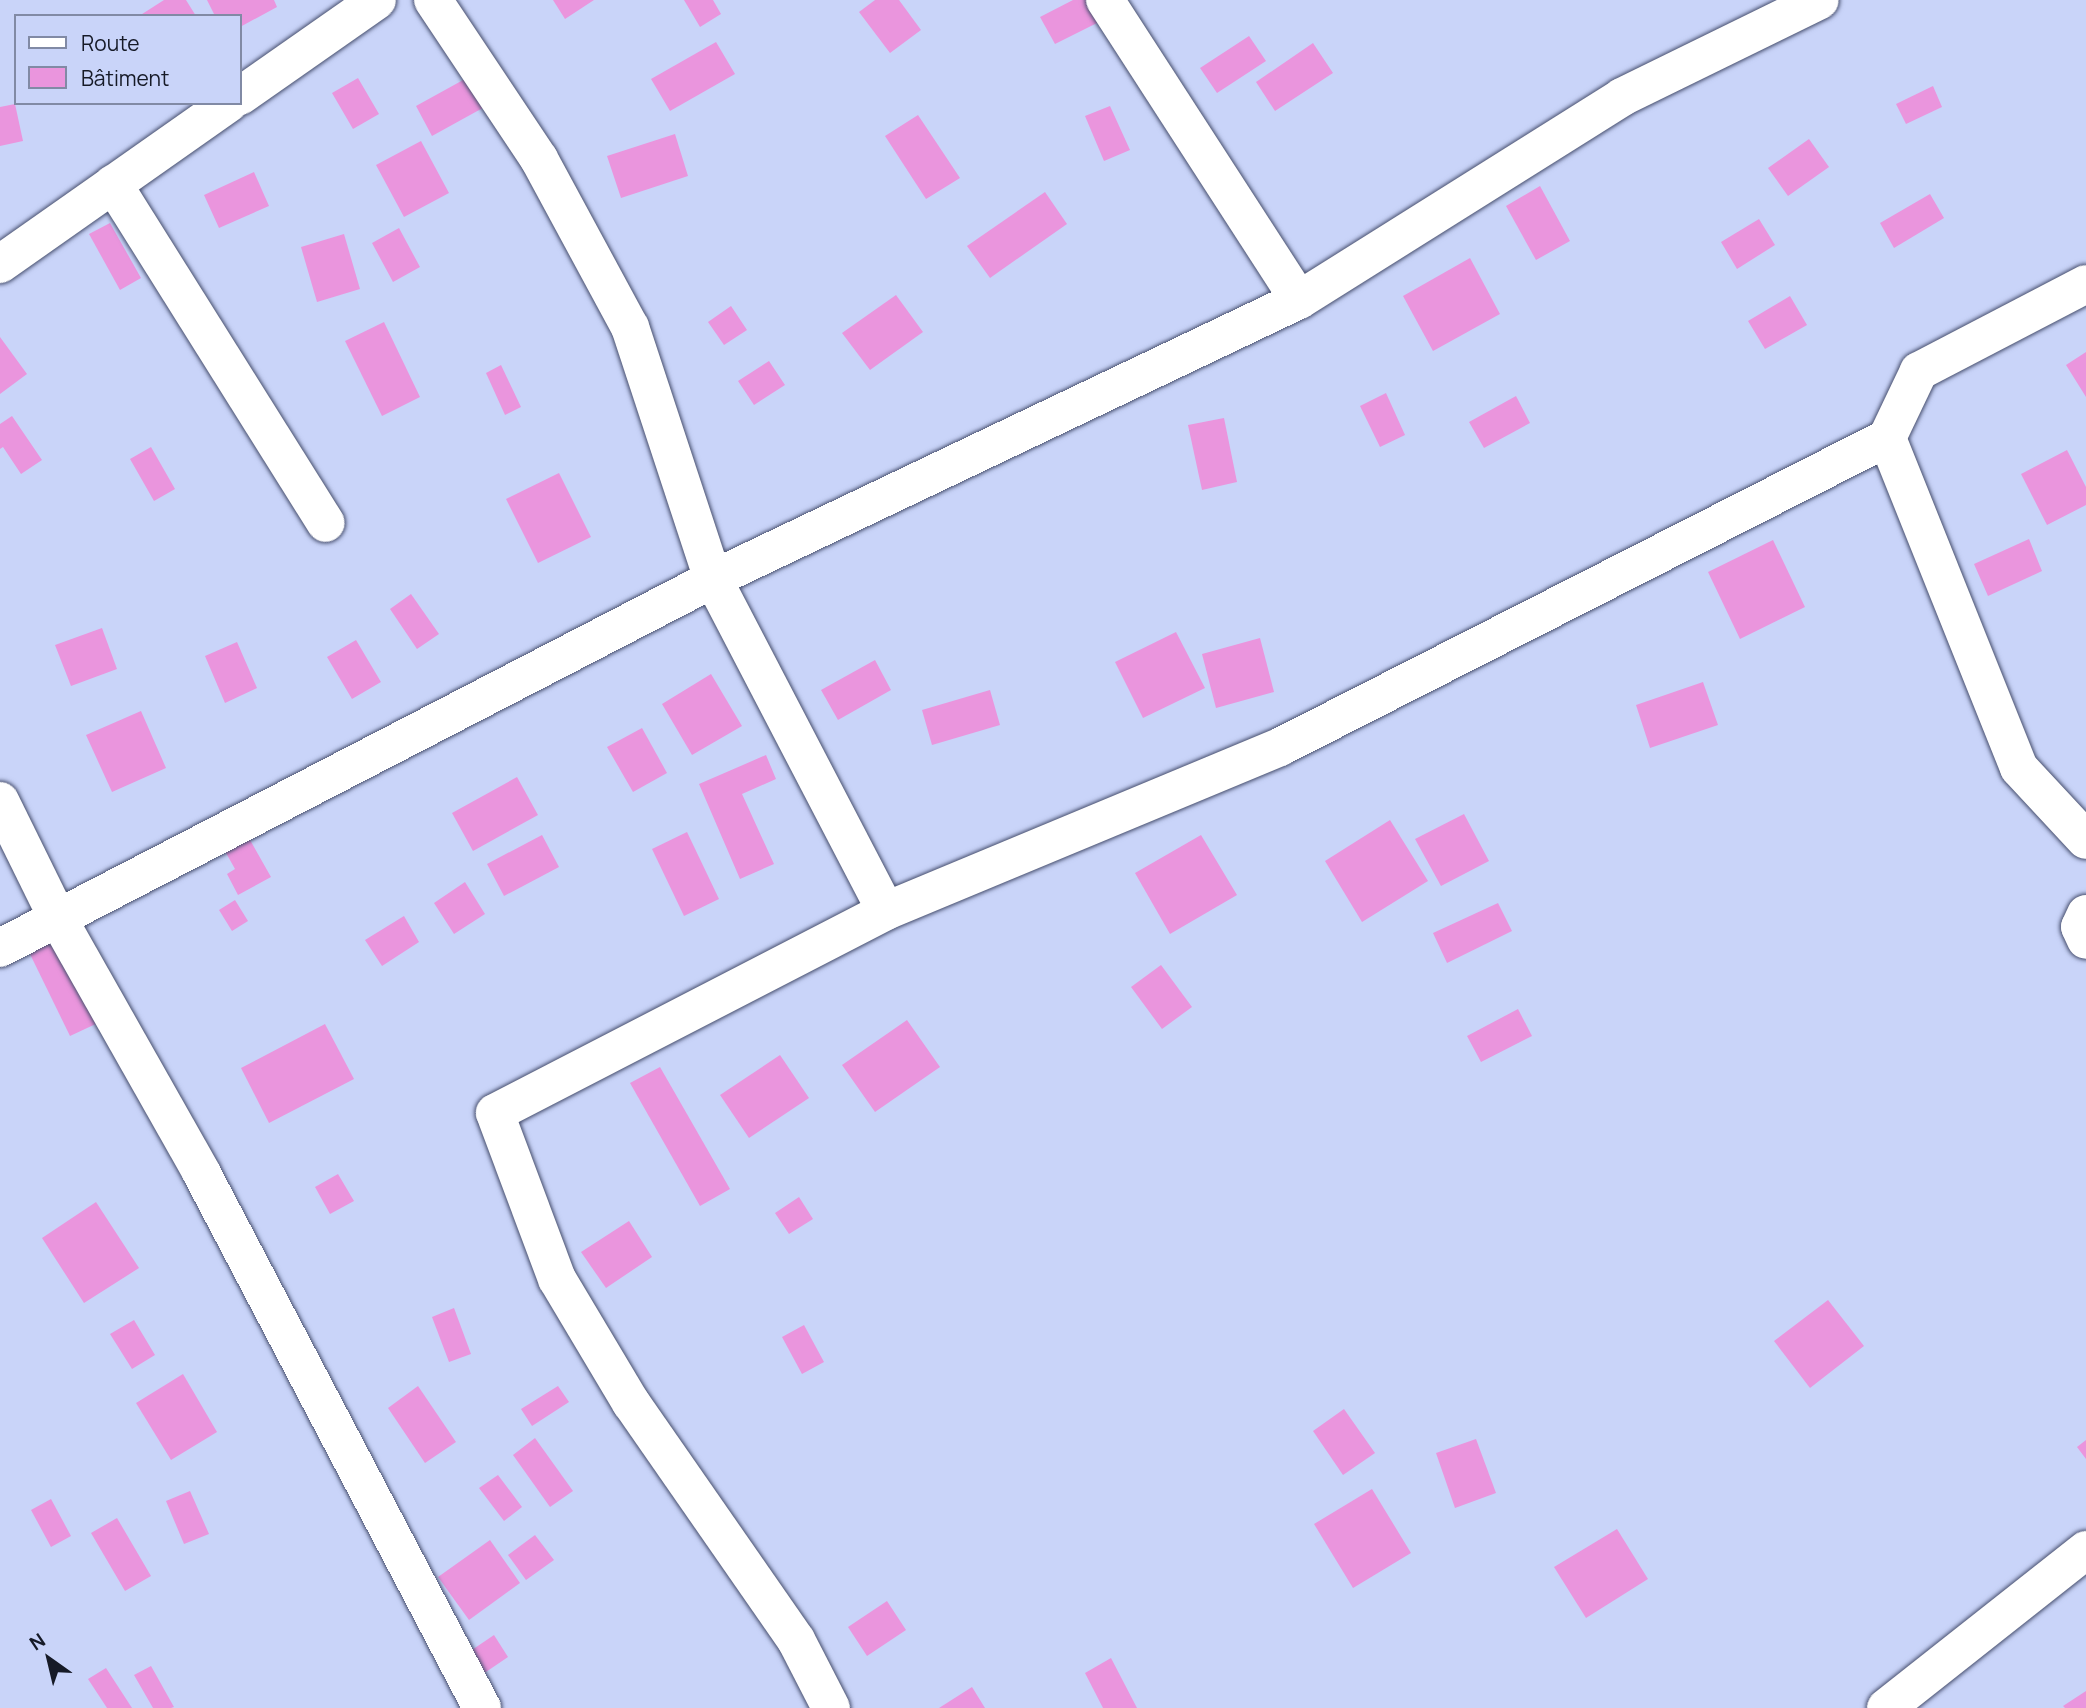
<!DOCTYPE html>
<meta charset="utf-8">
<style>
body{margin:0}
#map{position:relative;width:2086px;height:1708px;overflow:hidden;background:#c9d4f9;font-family:Manrope,sans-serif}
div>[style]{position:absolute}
.building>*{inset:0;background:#ea95dd}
.roads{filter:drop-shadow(0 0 2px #464e6d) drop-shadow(0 0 2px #464e6d)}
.minor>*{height:38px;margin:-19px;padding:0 19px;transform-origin:19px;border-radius:19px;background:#fff}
span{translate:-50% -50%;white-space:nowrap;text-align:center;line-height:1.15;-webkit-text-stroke:5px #c9d4f9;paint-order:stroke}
.legend{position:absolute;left:14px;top:14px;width:228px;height:91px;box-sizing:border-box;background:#c9d4f9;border:2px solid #818aa5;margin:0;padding:9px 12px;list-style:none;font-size:21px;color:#161a27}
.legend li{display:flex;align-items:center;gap:14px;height:35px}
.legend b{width:35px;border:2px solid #818aa5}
.north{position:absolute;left:14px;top:1624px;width:70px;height:70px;-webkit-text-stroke:5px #c9d4f9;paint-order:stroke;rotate:326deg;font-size:19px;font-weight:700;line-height:28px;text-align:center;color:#161a27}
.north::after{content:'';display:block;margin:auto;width:24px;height:32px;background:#161a27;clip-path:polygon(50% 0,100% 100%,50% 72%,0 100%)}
</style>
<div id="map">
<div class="building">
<div style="clip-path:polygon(164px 0,186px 0,196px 16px,139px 16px)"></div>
<div style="clip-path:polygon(207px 0,274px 0,277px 7px,240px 27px,240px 16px,215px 16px)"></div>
<div style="clip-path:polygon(553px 0,594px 0,565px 19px)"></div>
<div style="clip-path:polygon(684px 0,713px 0,721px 14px,700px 27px)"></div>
<div style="clip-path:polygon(875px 0,899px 0,921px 30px,890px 53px,859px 12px)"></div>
<div style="clip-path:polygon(1073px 0,1090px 0,1101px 21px,1055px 44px,1040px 17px)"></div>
<div style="clip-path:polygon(1249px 36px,1266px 61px,1217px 93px,1200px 68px)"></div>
<div style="clip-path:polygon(716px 42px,735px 74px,670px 111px,651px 79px)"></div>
<div style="clip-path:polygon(1313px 43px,1333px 73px,1275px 111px,1256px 82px)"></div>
<div style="clip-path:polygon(474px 74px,490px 104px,432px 136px,416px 106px)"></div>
<div style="clip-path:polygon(358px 78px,379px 114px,353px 129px,332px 93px)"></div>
<div style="clip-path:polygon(1933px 86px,1942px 107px,1906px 124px,1896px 104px)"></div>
<div style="clip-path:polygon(15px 104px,23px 141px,0 146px,0 107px)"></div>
<div style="clip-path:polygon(1110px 106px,1130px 150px,1104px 161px,1085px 116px)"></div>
<div style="clip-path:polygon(918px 115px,960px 178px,926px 199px,885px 136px)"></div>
<div style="clip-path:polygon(675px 134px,688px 176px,621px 198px,607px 156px)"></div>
<div style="clip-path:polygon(1809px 139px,1829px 167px,1788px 196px,1768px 168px)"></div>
<div style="clip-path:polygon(421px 141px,449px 193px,404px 217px,376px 165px)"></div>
<div style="clip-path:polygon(254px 172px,269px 206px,219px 228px,204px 195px)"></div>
<div style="clip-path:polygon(1540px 186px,1570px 241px,1536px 260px,1506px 206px)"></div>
<div style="clip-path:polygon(1045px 192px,1067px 224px,990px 278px,967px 246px)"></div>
<div style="clip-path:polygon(1930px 194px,1944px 218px,1894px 248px,1880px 223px)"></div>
<div style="clip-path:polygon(1759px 219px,1775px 245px,1737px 269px,1721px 242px)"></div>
<div style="clip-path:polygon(110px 223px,141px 278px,120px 290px,89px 234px)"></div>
<div style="clip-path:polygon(399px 228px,420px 267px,393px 282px,372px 243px)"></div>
<div style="clip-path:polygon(344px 234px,360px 289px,317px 302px,301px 247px)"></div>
<div style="clip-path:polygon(1470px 258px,1500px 314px,1433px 351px,1403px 296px)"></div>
<div style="clip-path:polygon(896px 295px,923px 332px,870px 370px,842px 333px)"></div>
<div style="clip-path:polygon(1790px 296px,1807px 325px,1765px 349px,1748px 321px)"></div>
<div style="clip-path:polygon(731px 306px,747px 330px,724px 345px,708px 322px)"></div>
<div style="clip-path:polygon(384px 322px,420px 397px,382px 416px,345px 341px)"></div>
<div style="clip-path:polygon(0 337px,27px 374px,0 394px)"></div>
<div style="clip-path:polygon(2086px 352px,2086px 397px,2066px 365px)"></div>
<div style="clip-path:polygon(769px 361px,785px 385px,754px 405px,738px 381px)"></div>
<div style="clip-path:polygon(501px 365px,521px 407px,505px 415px,486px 373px)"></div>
<div style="clip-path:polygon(1386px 393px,1405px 435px,1380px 447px,1360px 406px)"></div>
<div style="clip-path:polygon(1516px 396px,1530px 423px,1484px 448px,1469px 422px)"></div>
<div style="clip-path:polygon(12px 416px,42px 460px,21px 474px,3px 447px,0 449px,0 424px)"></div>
<div style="clip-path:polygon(1224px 418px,1237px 482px,1202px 490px,1188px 425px)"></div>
<div style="clip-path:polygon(151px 447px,175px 489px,154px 501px,130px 459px)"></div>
<div style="clip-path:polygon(2067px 450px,2086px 487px,2086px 505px,2047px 525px,2021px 474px)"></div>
<div style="clip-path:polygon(559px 473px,591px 537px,538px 563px,506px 499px)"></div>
<div style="clip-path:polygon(2029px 539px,2042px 571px,1988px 596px,1974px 564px)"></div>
<div style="clip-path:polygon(1773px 540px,1805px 607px,1740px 639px,1708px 572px)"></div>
<div style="clip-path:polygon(411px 594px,439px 634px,417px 649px,390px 609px)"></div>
<div style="clip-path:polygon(102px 628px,117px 669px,71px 686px,55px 645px)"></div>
<div style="clip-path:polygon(1176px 632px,1205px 688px,1143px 718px,1115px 662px)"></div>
<div style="clip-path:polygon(1260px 638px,1274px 692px,1216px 708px,1202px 654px)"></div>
<div style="clip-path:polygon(356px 640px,381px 682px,352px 699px,327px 657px)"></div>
<div style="clip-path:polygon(237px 642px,257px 688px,225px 703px,205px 656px)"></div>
<div style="clip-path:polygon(875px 660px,891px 690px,838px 720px,821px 690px)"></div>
<div style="clip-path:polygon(711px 674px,742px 726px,692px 755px,662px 704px)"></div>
<div style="clip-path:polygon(1703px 682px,1718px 725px,1650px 748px,1636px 705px)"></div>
<div style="clip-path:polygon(990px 690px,1000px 725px,932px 745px,922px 710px)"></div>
<div style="clip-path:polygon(141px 711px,166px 768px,112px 792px,86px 735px)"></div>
<div style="clip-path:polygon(642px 728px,667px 773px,633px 792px,607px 747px)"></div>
<div style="clip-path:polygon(766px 755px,776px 779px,742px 794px,774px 864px,740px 879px,699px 784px)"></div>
<div style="clip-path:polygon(517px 777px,538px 815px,473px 851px,452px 813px)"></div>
<div style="clip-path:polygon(1464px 814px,1489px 861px,1441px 886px,1415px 839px)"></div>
<div style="clip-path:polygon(1390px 820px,1428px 881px,1362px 922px,1325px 861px)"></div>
<div style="clip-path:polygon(245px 831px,271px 877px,238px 895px,227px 874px,235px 869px,221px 844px)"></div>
<div style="clip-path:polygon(687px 832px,719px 899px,684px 916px,652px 849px)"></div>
<div style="clip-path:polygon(542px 835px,559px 867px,504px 896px,487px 864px)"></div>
<div style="clip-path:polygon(1201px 835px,1237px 895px,1170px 934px,1135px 873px)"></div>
<div style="clip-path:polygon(465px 882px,485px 914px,454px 934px,434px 903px)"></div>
<div style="clip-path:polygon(235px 900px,248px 921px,232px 931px,219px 910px)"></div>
<div style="clip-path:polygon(1498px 903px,1512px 931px,1447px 963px,1433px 933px)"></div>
<div style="clip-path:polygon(404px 916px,419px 942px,382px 966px,365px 940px)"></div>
<div style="clip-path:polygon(58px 935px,100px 1022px,70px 1036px,28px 950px)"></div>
<div style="clip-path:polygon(1161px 965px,1192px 1007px,1162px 1029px,1131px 987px)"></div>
<div style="clip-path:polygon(1518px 1009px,1532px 1036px,1481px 1062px,1467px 1036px)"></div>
<div style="clip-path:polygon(907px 1020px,940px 1067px,875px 1112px,842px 1065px)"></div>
<div style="clip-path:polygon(325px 1024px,354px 1079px,269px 1123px,241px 1068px)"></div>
<div style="clip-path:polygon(780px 1055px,809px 1098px,749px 1138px,720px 1095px)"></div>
<div style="clip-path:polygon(660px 1067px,730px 1189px,700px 1206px,630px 1083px)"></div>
<div style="clip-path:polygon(338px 1174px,354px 1201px,330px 1214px,315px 1187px)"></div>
<div style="clip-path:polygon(799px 1197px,813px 1219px,789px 1234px,775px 1213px)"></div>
<div style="clip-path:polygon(96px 1202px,139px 1268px,84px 1303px,42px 1238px)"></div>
<div style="clip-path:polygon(629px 1221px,652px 1257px,606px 1288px,581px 1252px)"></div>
<div style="clip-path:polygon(1828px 1300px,1864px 1346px,1810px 1388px,1774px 1341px)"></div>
<div style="clip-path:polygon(454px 1308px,471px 1354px,449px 1362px,432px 1317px)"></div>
<div style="clip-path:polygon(134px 1320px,155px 1355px,132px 1369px,110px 1334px)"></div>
<div style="clip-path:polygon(804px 1325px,824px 1362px,802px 1374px,782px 1337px)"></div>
<div style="clip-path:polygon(183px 1374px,217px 1432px,171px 1460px,136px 1403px)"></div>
<div style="clip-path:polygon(418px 1386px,456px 1442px,425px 1463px,388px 1408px)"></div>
<div style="clip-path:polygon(558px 1386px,569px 1402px,532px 1426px,521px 1409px)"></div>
<div style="clip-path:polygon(1344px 1409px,1375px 1453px,1343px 1475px,1313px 1431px)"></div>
<div style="clip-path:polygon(535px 1438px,573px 1491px,550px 1507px,513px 1455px)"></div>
<div style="clip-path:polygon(1476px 1439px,1496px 1493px,1455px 1508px,1436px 1453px)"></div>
<div style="clip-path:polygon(2086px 1440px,2086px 1459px,2077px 1447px)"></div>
<div style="clip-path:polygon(498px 1475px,522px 1507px,504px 1521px,479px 1488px)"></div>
<div style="clip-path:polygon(1372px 1489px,1411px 1553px,1353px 1588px,1314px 1524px)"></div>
<div style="clip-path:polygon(190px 1491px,209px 1534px,184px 1544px,166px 1501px)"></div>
<div style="clip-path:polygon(51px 1499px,71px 1536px,51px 1547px,31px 1510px)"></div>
<div style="clip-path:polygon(117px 1518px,151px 1576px,125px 1591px,91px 1533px)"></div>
<div style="clip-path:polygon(1617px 1529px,1648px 1579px,1586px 1618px,1554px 1567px)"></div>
<div style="clip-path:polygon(535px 1535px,554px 1560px,526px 1580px,508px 1555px)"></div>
<div style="clip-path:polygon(490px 1540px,520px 1583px,469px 1620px,438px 1577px)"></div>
<div style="clip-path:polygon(887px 1601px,906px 1630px,867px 1656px,848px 1627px)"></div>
<div style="clip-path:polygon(494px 1635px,508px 1657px,480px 1676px,466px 1654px)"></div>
<div style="clip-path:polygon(1111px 1658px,1137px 1708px,1103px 1708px,1085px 1673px)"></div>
<div style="clip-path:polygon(151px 1666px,174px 1707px,171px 1708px,153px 1708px,134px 1675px)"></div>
<div style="clip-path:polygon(106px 1668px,132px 1708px,107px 1708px,88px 1679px)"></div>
<div style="clip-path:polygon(972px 1687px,985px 1708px,939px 1708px)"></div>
<div style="clip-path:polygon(2086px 1691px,2086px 1708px,2065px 1708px,2063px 1706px)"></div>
</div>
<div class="roads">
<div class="minor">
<div style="left:433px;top:0;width:191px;rotate:56.3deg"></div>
<div style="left:539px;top:159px;width:191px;rotate:61.6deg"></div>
<div style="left:630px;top:327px;width:265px;rotate:71.8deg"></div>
<div style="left:713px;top:579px;width:374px;rotate:62.5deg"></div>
<div style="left:1105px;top:0;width:357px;rotate:57.1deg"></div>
<div style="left:240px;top:96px;width:167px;rotate:-35deg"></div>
<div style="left:113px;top:184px;width:400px;rotate:57.9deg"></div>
<div style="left:0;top:264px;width:280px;rotate:-35.1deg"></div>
<div style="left:1887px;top:438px;width:355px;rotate:68.2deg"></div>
<div style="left:2019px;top:768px;width:98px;rotate:47.1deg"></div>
<div style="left:0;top:801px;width:129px;rotate:63.8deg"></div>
<div style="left:57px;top:917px;width:293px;rotate:60.5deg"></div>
<div style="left:201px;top:1172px;width:605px;rotate:62.33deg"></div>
<div style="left:2086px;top:914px;width:14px;rotate:115deg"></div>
<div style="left:2080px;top:927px;width:14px;rotate:65deg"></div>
<div style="left:0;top:948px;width:803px;rotate:-27.36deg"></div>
<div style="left:713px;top:579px;width:649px;rotate:-25.46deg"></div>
<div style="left:1299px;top:300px;width:381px;rotate:-32.1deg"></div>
<div style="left:1622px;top:97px;width:220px;rotate:-26.1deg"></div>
<div style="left:831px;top:1708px;width:76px;rotate:-117.2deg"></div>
<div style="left:796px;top:1640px;width:289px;rotate:-124.8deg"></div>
<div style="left:631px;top:1403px;width:144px;rotate:-120.8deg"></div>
<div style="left:557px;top:1279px;width:177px;rotate:-110.5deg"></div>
<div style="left:495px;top:1113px;width:440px;rotate:-27.3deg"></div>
<div style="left:886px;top:911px;width:427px;rotate:-22.6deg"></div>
<div style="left:1280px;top:747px;width:681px;rotate:-26.98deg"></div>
<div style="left:1887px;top:438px;width:74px;rotate:-64.5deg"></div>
<div style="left:1919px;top:371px;width:188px;rotate:-27.5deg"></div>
<div style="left:1886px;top:1708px;width:255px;rotate:-38.3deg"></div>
</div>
</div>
<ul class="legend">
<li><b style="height:9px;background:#fff"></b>Route</li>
<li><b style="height:19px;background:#ea95dd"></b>Bâtiment</li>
</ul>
<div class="north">N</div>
</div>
